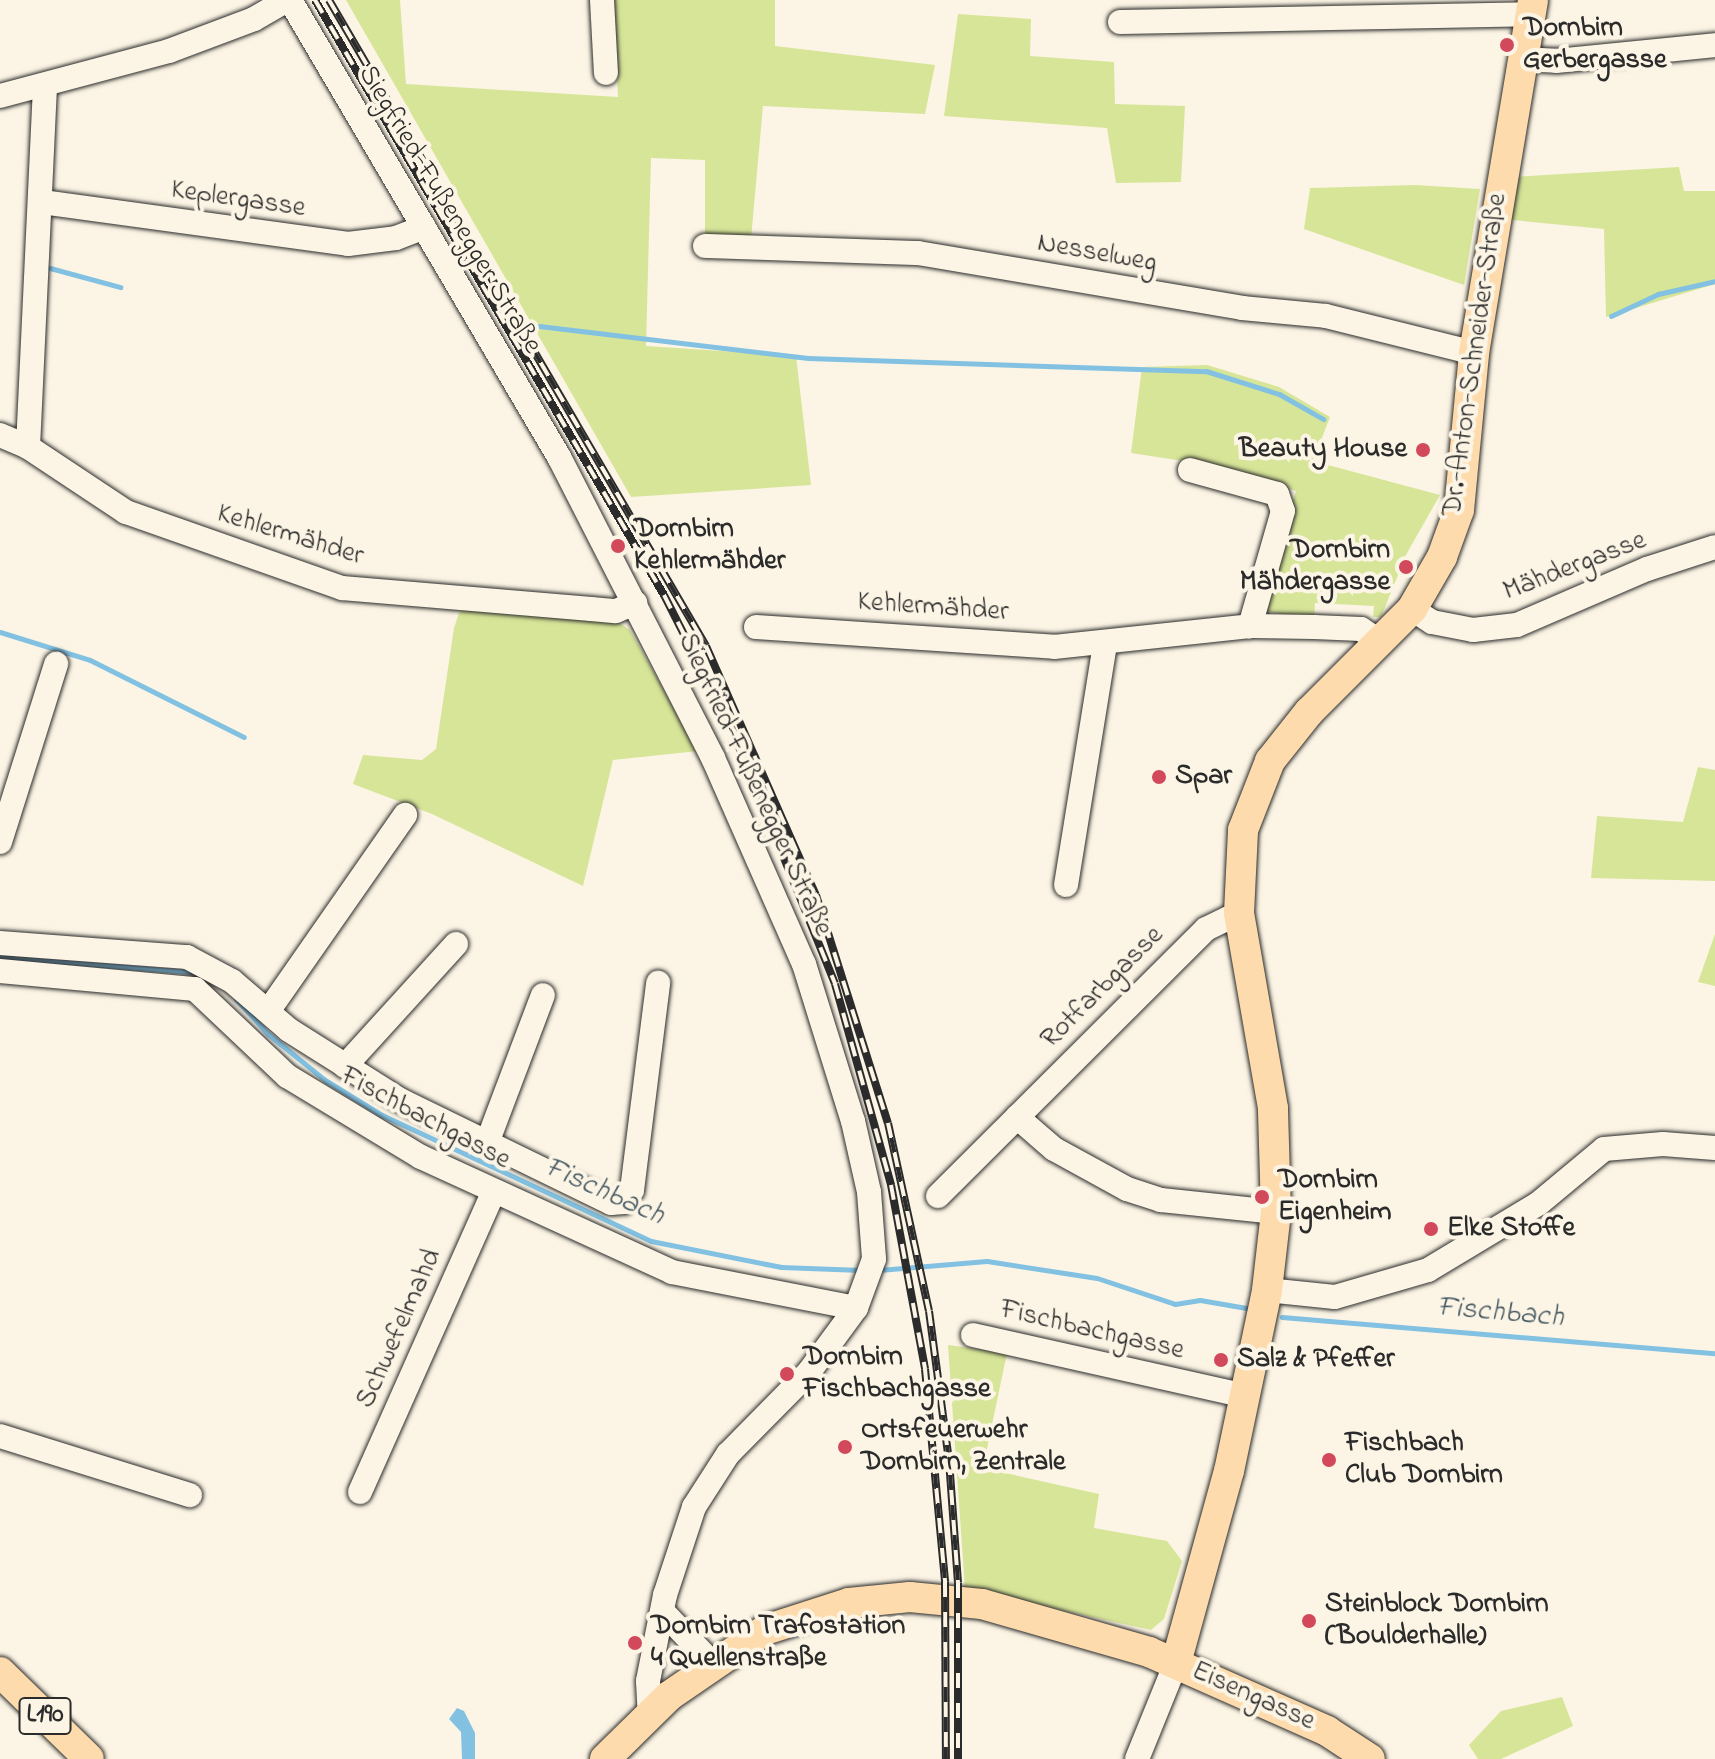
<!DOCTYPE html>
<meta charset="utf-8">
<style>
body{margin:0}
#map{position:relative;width:1715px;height:1759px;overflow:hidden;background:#fcf5e5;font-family:"Indie Flower",sans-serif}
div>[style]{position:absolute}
.green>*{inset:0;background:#d7e598}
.water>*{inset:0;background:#82c1e2}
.stream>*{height:5px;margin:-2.5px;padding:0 2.5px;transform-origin:2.5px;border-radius:2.5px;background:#82c1e2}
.roads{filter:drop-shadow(0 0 2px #2b2b2b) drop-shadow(0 0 2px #2b2b2b)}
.minor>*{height:24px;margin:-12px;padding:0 12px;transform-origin:12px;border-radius:12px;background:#fcf5e5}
.major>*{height:30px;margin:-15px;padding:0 15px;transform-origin:15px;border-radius:15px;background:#fedbac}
.rail>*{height:8px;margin-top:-4px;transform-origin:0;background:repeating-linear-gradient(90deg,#fcf5e5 0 15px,#2b2b2b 0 30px);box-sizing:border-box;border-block:2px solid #2b2b2b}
.dots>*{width:22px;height:22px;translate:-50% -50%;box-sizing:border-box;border:4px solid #fcf5e5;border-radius:50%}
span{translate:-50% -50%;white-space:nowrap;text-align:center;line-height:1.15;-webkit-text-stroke:8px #fcf5e5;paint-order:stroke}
.shield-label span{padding:2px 6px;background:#fcf5e5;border:2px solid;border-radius:6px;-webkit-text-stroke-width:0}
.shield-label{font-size:26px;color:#2b2b2b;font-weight:700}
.poi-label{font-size:28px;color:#2b2b2b;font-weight:700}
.left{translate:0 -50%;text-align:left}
.right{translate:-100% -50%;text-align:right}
.street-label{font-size:28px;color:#2b2b2b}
.water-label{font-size:30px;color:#455862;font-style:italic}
</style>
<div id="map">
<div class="green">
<div style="clip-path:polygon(346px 0,400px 0,406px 84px,618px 97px,613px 0,775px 0,775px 46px,935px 65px,925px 114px,763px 106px,751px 239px,705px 238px,705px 160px,651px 158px,646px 346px,796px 356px,811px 485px,631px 497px)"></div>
<div style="clip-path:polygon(958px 14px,1031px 19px,1030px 56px,1114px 62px,1115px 104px,1185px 106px,1181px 182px,1116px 183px,1107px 128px,944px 116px)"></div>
<div style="clip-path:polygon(1679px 167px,1684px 191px,1715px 191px,1715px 284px,1606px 317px,1604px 229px,1502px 219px,1512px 177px)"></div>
<div style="clip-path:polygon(1415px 185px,1480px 189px,1464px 285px,1304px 229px,1310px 188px)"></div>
<div style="clip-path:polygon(1207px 365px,1279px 387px,1330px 417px,1313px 461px,1440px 495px,1407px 553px,1381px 617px,1373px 617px,1374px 606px,1315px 603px,1314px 620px,1265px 611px,1266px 584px,1296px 491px,1203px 464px,1131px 453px,1142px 367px)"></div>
<div style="clip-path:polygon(468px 606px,618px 622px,630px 630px,698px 751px,613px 760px,583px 886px,432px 814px,353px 784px,363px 755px,422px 760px,436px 749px,454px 628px,459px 613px)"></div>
<div style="clip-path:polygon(1698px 767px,1715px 770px,1715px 881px,1591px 878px,1597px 816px,1683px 822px)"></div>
<div style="clip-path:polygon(1715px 934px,1715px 986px,1698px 982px)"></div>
<div style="clip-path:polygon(948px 1345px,1007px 1353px,983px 1468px,1099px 1494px,1094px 1528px,1167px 1541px,1182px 1561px,1164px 1619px,1151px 1630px,965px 1589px)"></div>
<div style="clip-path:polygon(1562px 1697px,1573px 1726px,1501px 1759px,1478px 1759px,1469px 1745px,1501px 1711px)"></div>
</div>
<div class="water">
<div style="clip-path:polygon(457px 1708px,464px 1711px,475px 1733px,475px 1759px,462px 1759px,461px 1732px,449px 1719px)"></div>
</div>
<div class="stream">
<div style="left:50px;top:268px;width:73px;rotate:15.2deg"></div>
<div style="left:1611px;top:316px;width:52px;rotate:-25.1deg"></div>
<div style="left:1658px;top:294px;width:58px;rotate:-12.8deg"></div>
<div style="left:539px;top:326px;width:271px;rotate:6.8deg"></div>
<div style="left:808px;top:358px;width:398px;rotate:1.9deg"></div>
<div style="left:1206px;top:371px;width:77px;rotate:17.5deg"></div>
<div style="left:1279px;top:394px;width:51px;rotate:29.6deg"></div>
<div style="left:0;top:632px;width:94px;rotate:17.3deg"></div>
<div style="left:90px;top:660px;width:172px;rotate:26.6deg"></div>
<div style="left:0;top:957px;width:191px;rotate:4.5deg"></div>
<div style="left:236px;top:999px;width:47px;rotate:47.6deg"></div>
<div style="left:268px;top:1034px;width:73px;rotate:38.9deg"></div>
<div style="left:325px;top:1080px;width:67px;rotate:31.6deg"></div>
<div style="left:382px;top:1115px;width:297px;rotate:25.1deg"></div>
<div style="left:651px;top:1241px;width:133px;rotate:11.3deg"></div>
<div style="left:781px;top:1267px;width:80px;rotate:2.1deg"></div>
<div style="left:879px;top:1270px;width:108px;rotate:-4.8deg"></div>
<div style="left:987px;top:1261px;width:111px;rotate:8.8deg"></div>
<div style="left:1097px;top:1278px;width:82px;rotate:18.4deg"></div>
<div style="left:1175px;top:1304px;width:25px;rotate:-9deg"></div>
<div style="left:1200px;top:1300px;width:47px;rotate:9.9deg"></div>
<div style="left:1282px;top:1317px;width:434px;rotate:4.8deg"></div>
</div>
<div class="roads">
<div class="minor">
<div style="left:290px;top:0;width:530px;rotate:59.52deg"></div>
<div style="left:559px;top:457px;width:338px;rotate:62.9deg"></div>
<div style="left:713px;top:758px;width:225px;rotate:66.2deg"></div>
<div style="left:804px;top:964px;width:164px;rotate:72.7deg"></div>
<div style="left:853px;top:1121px;width:73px;rotate:77.3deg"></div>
<div style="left:869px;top:1192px;width:67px;rotate:85.7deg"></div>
<div style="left:874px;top:1259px;width:52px;rotate:110.2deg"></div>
<div style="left:856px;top:1308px;width:79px;rotate:126.3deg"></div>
<div style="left:809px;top:1372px;width:115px;rotate:134.6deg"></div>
<div style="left:728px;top:1454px;width:63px;rotate:122.7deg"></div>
<div style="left:694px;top:1507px;width:93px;rotate:108.2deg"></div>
<div style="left:665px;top:1595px;width:88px;rotate:101.2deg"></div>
<div style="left:648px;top:1681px;width:33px;rotate:87deg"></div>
<div style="left:602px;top:0;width:73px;rotate:86.9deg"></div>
<div style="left:1120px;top:22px;width:410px;rotate:-1.1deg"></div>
<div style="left:1521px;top:59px;width:35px;rotate:3deg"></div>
<div style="left:1556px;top:61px;width:160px;rotate:-5.7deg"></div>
<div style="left:0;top:96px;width:175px;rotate:-14.9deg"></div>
<div style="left:169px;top:51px;width:91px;rotate:-20.6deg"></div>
<div style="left:254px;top:19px;width:38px;rotate:-30deg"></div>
<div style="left:42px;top:202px;width:309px;rotate:7.8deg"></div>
<div style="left:348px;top:244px;width:48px;rotate:-7.1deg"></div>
<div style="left:396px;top:238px;width:30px;rotate:-21deg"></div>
<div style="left:705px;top:246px;width:213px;rotate:1.9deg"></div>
<div style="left:918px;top:253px;width:329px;rotate:9.6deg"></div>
<div style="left:1242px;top:308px;width:84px;rotate:5.4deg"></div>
<div style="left:1326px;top:316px;width:153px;rotate:14deg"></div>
<div style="left:0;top:435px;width:30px;rotate:23deg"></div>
<div style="left:28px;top:447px;width:118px;rotate:33.6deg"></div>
<div style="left:126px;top:512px;width:229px;rotate:19.4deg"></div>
<div style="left:342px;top:588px;width:250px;rotate:4.8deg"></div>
<div style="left:591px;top:609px;width:25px;rotate:5deg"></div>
<div style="left:616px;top:611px;width:21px;rotate:-23deg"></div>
<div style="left:28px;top:447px;width:361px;rotate:-87.3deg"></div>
<div style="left:1190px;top:470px;width:90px;rotate:15.4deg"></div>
<div style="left:1277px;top:494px;width:18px;rotate:71deg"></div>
<div style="left:1283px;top:511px;width:120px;rotate:106deg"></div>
<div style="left:1412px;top:609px;width:24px;rotate:33deg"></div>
<div style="left:1432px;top:622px;width:42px;rotate:11deg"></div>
<div style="left:1473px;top:630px;width:44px;rotate:-6.5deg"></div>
<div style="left:1517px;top:625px;width:142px;rotate:-23.3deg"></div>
<div style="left:1647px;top:569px;width:71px;rotate:-17.9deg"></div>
<div style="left:756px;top:627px;width:299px;rotate:3.8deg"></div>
<div style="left:1054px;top:647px;width:197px;rotate:-6.1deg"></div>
<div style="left:1250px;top:626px;width:64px;rotate:0.9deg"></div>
<div style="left:1314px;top:627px;width:47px;rotate:2.4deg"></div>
<div style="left:1361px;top:629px;width:25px;rotate:34deg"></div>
<div style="left:0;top:842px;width:187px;rotate:-72.5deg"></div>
<div style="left:1066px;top:885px;width:245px;rotate:-80.8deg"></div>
<div style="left:0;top:943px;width:188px;rotate:4.3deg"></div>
<div style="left:187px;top:957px;width:51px;rotate:28.1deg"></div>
<div style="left:232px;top:981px;width:75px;rotate:40.7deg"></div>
<div style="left:289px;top:1030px;width:131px;rotate:32.2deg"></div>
<div style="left:400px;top:1100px;width:235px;rotate:26deg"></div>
<div style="left:611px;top:1203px;width:13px;rotate:-4deg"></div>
<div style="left:624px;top:1202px;width:14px;rotate:-56deg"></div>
<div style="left:632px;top:1190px;width:209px;rotate:-82.8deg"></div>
<div style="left:0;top:971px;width:196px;rotate:5.3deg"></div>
<div style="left:195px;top:989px;width:127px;rotate:43.4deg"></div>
<div style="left:287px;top:1076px;width:157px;rotate:31.2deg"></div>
<div style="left:421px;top:1157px;width:276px;rotate:24.6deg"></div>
<div style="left:672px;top:1272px;width:187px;rotate:11.1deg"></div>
<div style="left:269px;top:1010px;width:238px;rotate:-55.1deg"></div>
<div style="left:345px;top:1066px;width:165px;rotate:-47.7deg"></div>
<div style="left:1017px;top:1117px;width:49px;rotate:40.9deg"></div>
<div style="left:1054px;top:1149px;width:83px;rotate:28.7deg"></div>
<div style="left:1127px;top:1189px;width:36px;rotate:18deg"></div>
<div style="left:1161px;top:1200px;width:116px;rotate:6deg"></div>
<div style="left:487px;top:1143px;width:158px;rotate:-69.3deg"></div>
<div style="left:938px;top:1196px;width:378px;rotate:-44.9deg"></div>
<div style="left:1206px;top:929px;width:37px;rotate:-26deg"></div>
<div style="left:1267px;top:1290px;width:68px;rotate:5.9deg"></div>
<div style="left:1335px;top:1297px;width:97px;rotate:-16.2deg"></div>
<div style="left:1428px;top:1270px;width:128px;rotate:-31deg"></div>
<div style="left:1538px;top:1204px;width:86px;rotate:-39.8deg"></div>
<div style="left:1604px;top:1149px;width:59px;rotate:-4.8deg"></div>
<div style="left:1663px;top:1144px;width:52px;rotate:4.4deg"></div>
<div style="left:973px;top:1335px;width:279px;rotate:12.6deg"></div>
<div style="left:0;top:1436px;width:199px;rotate:17.3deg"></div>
<div style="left:360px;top:1492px;width:329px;rotate:-66deg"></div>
<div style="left:664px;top:1613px;width:68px;rotate:46.2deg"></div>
<div style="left:1137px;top:1759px;width:104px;rotate:-67.9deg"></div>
</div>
<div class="major">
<div style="left:1176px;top:1663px;width:199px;rotate:-74.6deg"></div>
<div style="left:1229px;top:1471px;width:185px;rotate:-78.1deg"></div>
<div style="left:1267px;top:1290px;width:79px;rotate:-83.4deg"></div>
<div style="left:1276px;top:1212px;width:104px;rotate:-91.7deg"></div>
<div style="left:1273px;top:1108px;width:198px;rotate:-99.9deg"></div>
<div style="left:1239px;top:913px;width:83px;rotate:-87.2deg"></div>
<div style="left:1243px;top:830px;width:74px;rotate:-68.6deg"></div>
<div style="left:1270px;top:761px;width:63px;rotate:-51.5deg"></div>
<div style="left:1309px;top:712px;width:146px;rotate:-45deg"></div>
<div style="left:1412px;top:609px;width:60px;rotate:-60deg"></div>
<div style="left:1442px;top:557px;width:50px;rotate:-70.1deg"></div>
<div style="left:1459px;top:510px;width:158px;rotate:-84.5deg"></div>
<div style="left:1474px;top:353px;width:358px;rotate:-80.5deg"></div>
<div style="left:0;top:1672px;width:124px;rotate:44.3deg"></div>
<div style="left:605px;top:1759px;width:90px;rotate:-44.5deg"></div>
<div style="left:669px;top:1696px;width:116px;rotate:-34.5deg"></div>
<div style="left:765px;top:1630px;width:88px;rotate:-17.8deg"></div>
<div style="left:849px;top:1603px;width:61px;rotate:-5.6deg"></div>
<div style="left:910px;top:1597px;width:72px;rotate:5.6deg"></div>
<div style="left:982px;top:1604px;width:174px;rotate:16deg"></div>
<div style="left:1149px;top:1652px;width:195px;rotate:23.9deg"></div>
<div style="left:1327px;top:1731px;width:51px;rotate:33.1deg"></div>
</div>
</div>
<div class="rail">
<div style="left:315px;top:0;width:690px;rotate:59.61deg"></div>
<div style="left:664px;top:595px;width:146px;rotate:63.1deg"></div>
<div style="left:730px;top:725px;width:279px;rotate:67.9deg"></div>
<div style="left:835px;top:984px;width:209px;rotate:74.4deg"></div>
<div style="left:891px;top:1185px;width:187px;rotate:79.5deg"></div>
<div style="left:925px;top:1369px;width:214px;rotate:84.6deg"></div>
<div style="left:945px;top:1582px;width:177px;rotate:89.7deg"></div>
<div style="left:329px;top:0;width:748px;rotate:59.73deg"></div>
<div style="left:706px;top:646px;width:272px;rotate:66.2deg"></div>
<div style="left:816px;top:895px;width:239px;rotate:72.5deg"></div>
<div style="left:888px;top:1123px;width:192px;rotate:77.7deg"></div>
<div style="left:929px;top:1311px;width:150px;rotate:82.4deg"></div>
<div style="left:949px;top:1460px;width:123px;rotate:85.8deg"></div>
<div style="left:958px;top:1583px;width:176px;rotate:90deg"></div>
</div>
<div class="dots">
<div style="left:1507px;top:45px;background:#d1495b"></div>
<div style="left:1423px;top:450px;background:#d1495b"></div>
<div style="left:618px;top:546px;background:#d1495b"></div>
<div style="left:1406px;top:567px;background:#d1495b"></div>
<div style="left:1159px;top:777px;background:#d1495b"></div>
<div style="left:1262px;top:1197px;background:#d1495b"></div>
<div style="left:1431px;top:1229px;background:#d1495b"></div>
<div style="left:1221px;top:1360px;background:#d1495b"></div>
<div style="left:787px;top:1374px;background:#d1495b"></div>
<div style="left:845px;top:1447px;background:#d1495b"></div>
<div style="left:1329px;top:1460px;background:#d1495b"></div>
<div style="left:1309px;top:1621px;background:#d1495b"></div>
<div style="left:635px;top:1643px;background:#d1495b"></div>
</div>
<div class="shield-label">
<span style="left:45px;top:1716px">L190</span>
</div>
<div class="poi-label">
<span class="left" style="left:1523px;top:45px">Dornbirn<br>Gerbergasse</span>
<span class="right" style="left:1407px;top:450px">Beauty House</span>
<span class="left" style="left:634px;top:546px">Dornbirn<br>Kehlermähder</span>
<span class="right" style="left:1390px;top:567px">Dornbirn<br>Mähdergasse</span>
<span class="left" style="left:1175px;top:777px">Spar</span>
<span class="left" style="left:1278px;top:1197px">Dornbirn<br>Eigenheim</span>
<span class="left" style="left:1447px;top:1229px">Elke Stoffe</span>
<span class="left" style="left:803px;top:1374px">Dornbirn<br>Fischbachgasse</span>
<span class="left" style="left:1237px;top:1360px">Salz &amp; Pfeffer</span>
<span class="left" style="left:861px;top:1447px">Ortsfeuerwehr<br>Dornbirn, Zentrale</span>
<span class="left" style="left:1345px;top:1460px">Fischbach<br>Club Dornbirn</span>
<span class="left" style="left:1325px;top:1621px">Steinblock Dornbirn<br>(Boulderhalle)</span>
<span class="left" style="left:651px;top:1643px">Dornbirn Trafostation<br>4 Quellenstraße</span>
</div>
<div class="street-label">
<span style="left:238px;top:200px;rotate:8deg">Keplergasse</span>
<span style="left:449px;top:210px;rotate:59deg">Siegfried-Fußenegger Straße</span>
<span style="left:1097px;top:254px;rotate:10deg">Nesselweg</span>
<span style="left:1476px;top:355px;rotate:-82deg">Dr.-Anton-Schneider-Straße</span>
<span style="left:290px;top:536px;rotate:17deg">Kehlermähder</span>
<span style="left:1575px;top:567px;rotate:-21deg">Mähdergasse</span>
<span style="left:933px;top:608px;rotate:4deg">Kehlermähder</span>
<span style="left:754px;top:785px;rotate:65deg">Siegfried-Fußenegger Straße</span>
<span style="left:1103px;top:988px;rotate:-45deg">Rotfarbgasse</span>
<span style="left:425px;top:1119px;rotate:28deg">Fischbachgasse</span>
<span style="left:400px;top:1329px;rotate:-66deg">Schwefelmahd</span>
<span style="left:1092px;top:1331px;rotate:13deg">Fischbachgasse</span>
<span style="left:1253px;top:1697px;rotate:24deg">Eisengasse</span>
</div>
<div class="water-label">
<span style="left:604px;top:1192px;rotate:24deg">Fischbach</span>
<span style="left:1500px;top:1313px;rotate:5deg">Fischbach</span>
</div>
</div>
